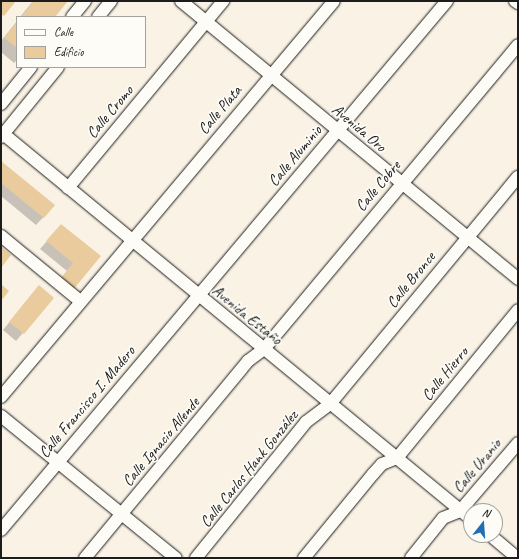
<!DOCTYPE html>
<meta charset="utf-8">
<style>
body{margin:0}
#map{position:relative;width:519px;height:559px;overflow:hidden;background:#f9f2e5;font-family:Caveat,sans-serif}
div>[style]{position:absolute}
.shadow>*{inset:0;background:#0003}
.building>*{inset:0;background:#eacb9d}
.roads{filter:drop-shadow(0 0 1px #1c1c1c) drop-shadow(0 0 1px #1c1c1c)}
.minor>*{height:12px;margin:-6px;padding:0 6px;transform-origin:6px;border-radius:6px;background:#fdfcf7}
span{translate:-50% -50%;white-space:nowrap;text-align:center;line-height:1.15;-webkit-text-stroke:3.5px #fdfcf7;paint-order:stroke}
.street-label{font-size:16px;color:#1c1c1c}
.frame{position:absolute;inset:0;border:2px solid #1c1c1c;pointer-events:none}
.legend{position:absolute;left:16px;top:16px;width:130px;height:52px;box-sizing:border-box;background:#fdfcf7;border:1px solid #a3a29f;margin:0;padding:5px 7px;list-style:none;font-size:12px;color:#1c1c1c}
.legend li{display:flex;align-items:center;gap:8px;height:20px}
.legend b{width:20px;border:1px solid #a3a29f}
.north{position:absolute;left:463px;top:503px;width:40px;height:40px;box-sizing:border-box;background:#fdfcf7;border:1px solid #a3a29f;border-radius:50%;rotate:17deg;font-size:11px;font-weight:700;line-height:16px;text-align:center;color:#1c1c1c}
.north::after{content:'';display:block;margin:auto;width:14px;height:18px;background:#1f6fb2;clip-path:polygon(50% 0,100% 100%,50% 72%,0 100%)}
</style>
<div id="map">
<div class="shadow">
<div style="clip-path:polygon(33px 1px,66px 1px,53px 17px,20px 17px)"></div>
<div style="clip-path:polygon(17px 21px,17px 60px,14px 63px,1px 52px,1px 41px)"></div>
<div style="clip-path:polygon(1px 163px,54px 206px,36px 225px,1px 196px)"></div>
<div style="clip-path:polygon(61px 225px,100px 257px,67px 271px,40px 249px)"></div>
<div style="clip-path:polygon(32px 294px,53px 298px,16px 341px,3px 330px)"></div>
</div>
<div class="building">
<div style="clip-path:polygon(1px 1px,16px 1px,4px 16px,1px 14px)"></div>
<div style="clip-path:polygon(34px 1px,68px 1px,55px 17px,21px 17px)"></div>
<div style="clip-path:polygon(17px 22px,17px 48px,4px 38px)"></div>
<div style="clip-path:polygon(1px 161px,55px 205px,44px 218px,1px 183px)"></div>
<div style="clip-path:polygon(61px 224px,101px 256px,73px 290px,60px 279px,73px 263px,46px 241px)"></div>
<div style="clip-path:polygon(1px 247px,11px 255px,1px 268px)"></div>
<div style="clip-path:polygon(1px 284px,9px 291px,1px 301px)"></div>
<div style="clip-path:polygon(39px 285px,54px 298px,24px 334px,9px 322px)"></div>
</div>
<div class="roads">
<div class="minor">
<div style="left:181px;top:1px;width:437px;rotate:39.5deg"></div>
<div style="left:515px;top:1px;width:4px;rotate:34deg"></div>
<div style="left:72px;top:17px;width:21px;rotate:-51deg"></div>
<div style="left:98px;top:17px;width:21px;rotate:-51deg"></div>
<div style="left:1px;top:104px;width:48px;rotate:-51deg"></div>
<div style="left:1px;top:132px;width:609px;rotate:39.47deg"></div>
<div style="left:1px;top:137px;width:90px;rotate:-50.8deg"></div>
<div style="left:68px;top:188px;width:243px;rotate:-50.3deg"></div>
<div style="left:1px;top:236px;width:102px;rotate:39.4deg"></div>
<div style="left:1px;top:397px;width:517px;rotate:-49.94deg"></div>
<div style="left:1px;top:416px;width:225px;rotate:39.1deg"></div>
<div style="left:1px;top:530px;width:692px;rotate:-49.87deg"></div>
<div style="left:490px;top:535px;width:35px;rotate:40deg"></div>
<div style="left:85px;top:558px;width:256px;rotate:-50.4deg"></div>
<div style="left:248px;top:361px;width:20px;rotate:-37deg"></div>
<div style="left:264px;top:349px;width:396px;rotate:-50.1deg"></div>
<div style="left:196px;top:558px;width:175px;rotate:-51deg"></div>
<div style="left:306px;top:422px;width:30px;rotate:-37deg"></div>
<div style="left:330px;top:404px;width:295px;rotate:-50.4deg"></div>
<div style="left:304px;top:558px;width:109px;rotate:-50.6deg"></div>
<div style="left:373px;top:474px;width:13px;rotate:-48deg"></div>
<div style="left:382px;top:464px;width:16px;rotate:-22deg"></div>
<div style="left:397px;top:458px;width:191px;rotate:-50.7deg"></div>
<div style="left:411px;top:558px;width:51px;rotate:-51.3deg"></div>
<div style="left:443px;top:518px;width:18px;rotate:-22deg"></div>
<div style="left:460px;top:511px;width:89px;rotate:-49.5deg"></div>
</div>
</div>
<div class="street-label">
<span style="left:220px;top:110px;rotate:-50deg">Calle Plata</span>
<span style="left:110px;top:112px;rotate:-50deg">Calle Cromo</span>
<span style="left:359px;top:128px;rotate:40deg">Avenida Oro</span>
<span style="left:295px;top:156px;rotate:-50deg">Calle Aluminio</span>
<span style="left:378px;top:186px;rotate:-50deg">Calle Cobre</span>
<span style="left:411px;top:280px;rotate:-51deg">Calle Bronce</span>
<span style="left:247px;top:315px;rotate:39deg">Avenida Estaño</span>
<span style="left:445px;top:374px;rotate:-51deg">Calle Hierro</span>
<span style="left:87px;top:402px;rotate:-50deg">Calle Francisco I. Madero</span>
<span style="left:161px;top:442px;rotate:-50deg">Calle Ignacio Allende</span>
<span style="left:477px;top:466px;rotate:-50deg">Calle Uranio</span>
<span style="left:249px;top:469px;rotate:-51deg">Calle Carlos Hank González</span>
</div>
<div class="frame"></div>
<ul class="legend">
<li><b style="height:5px;background:#fdfcf7"></b>Calle</li>
<li><b style="height:11px;background:#eacb9d"></b>Edificio</li>
</ul>
<div class="north">N</div>
</div>
